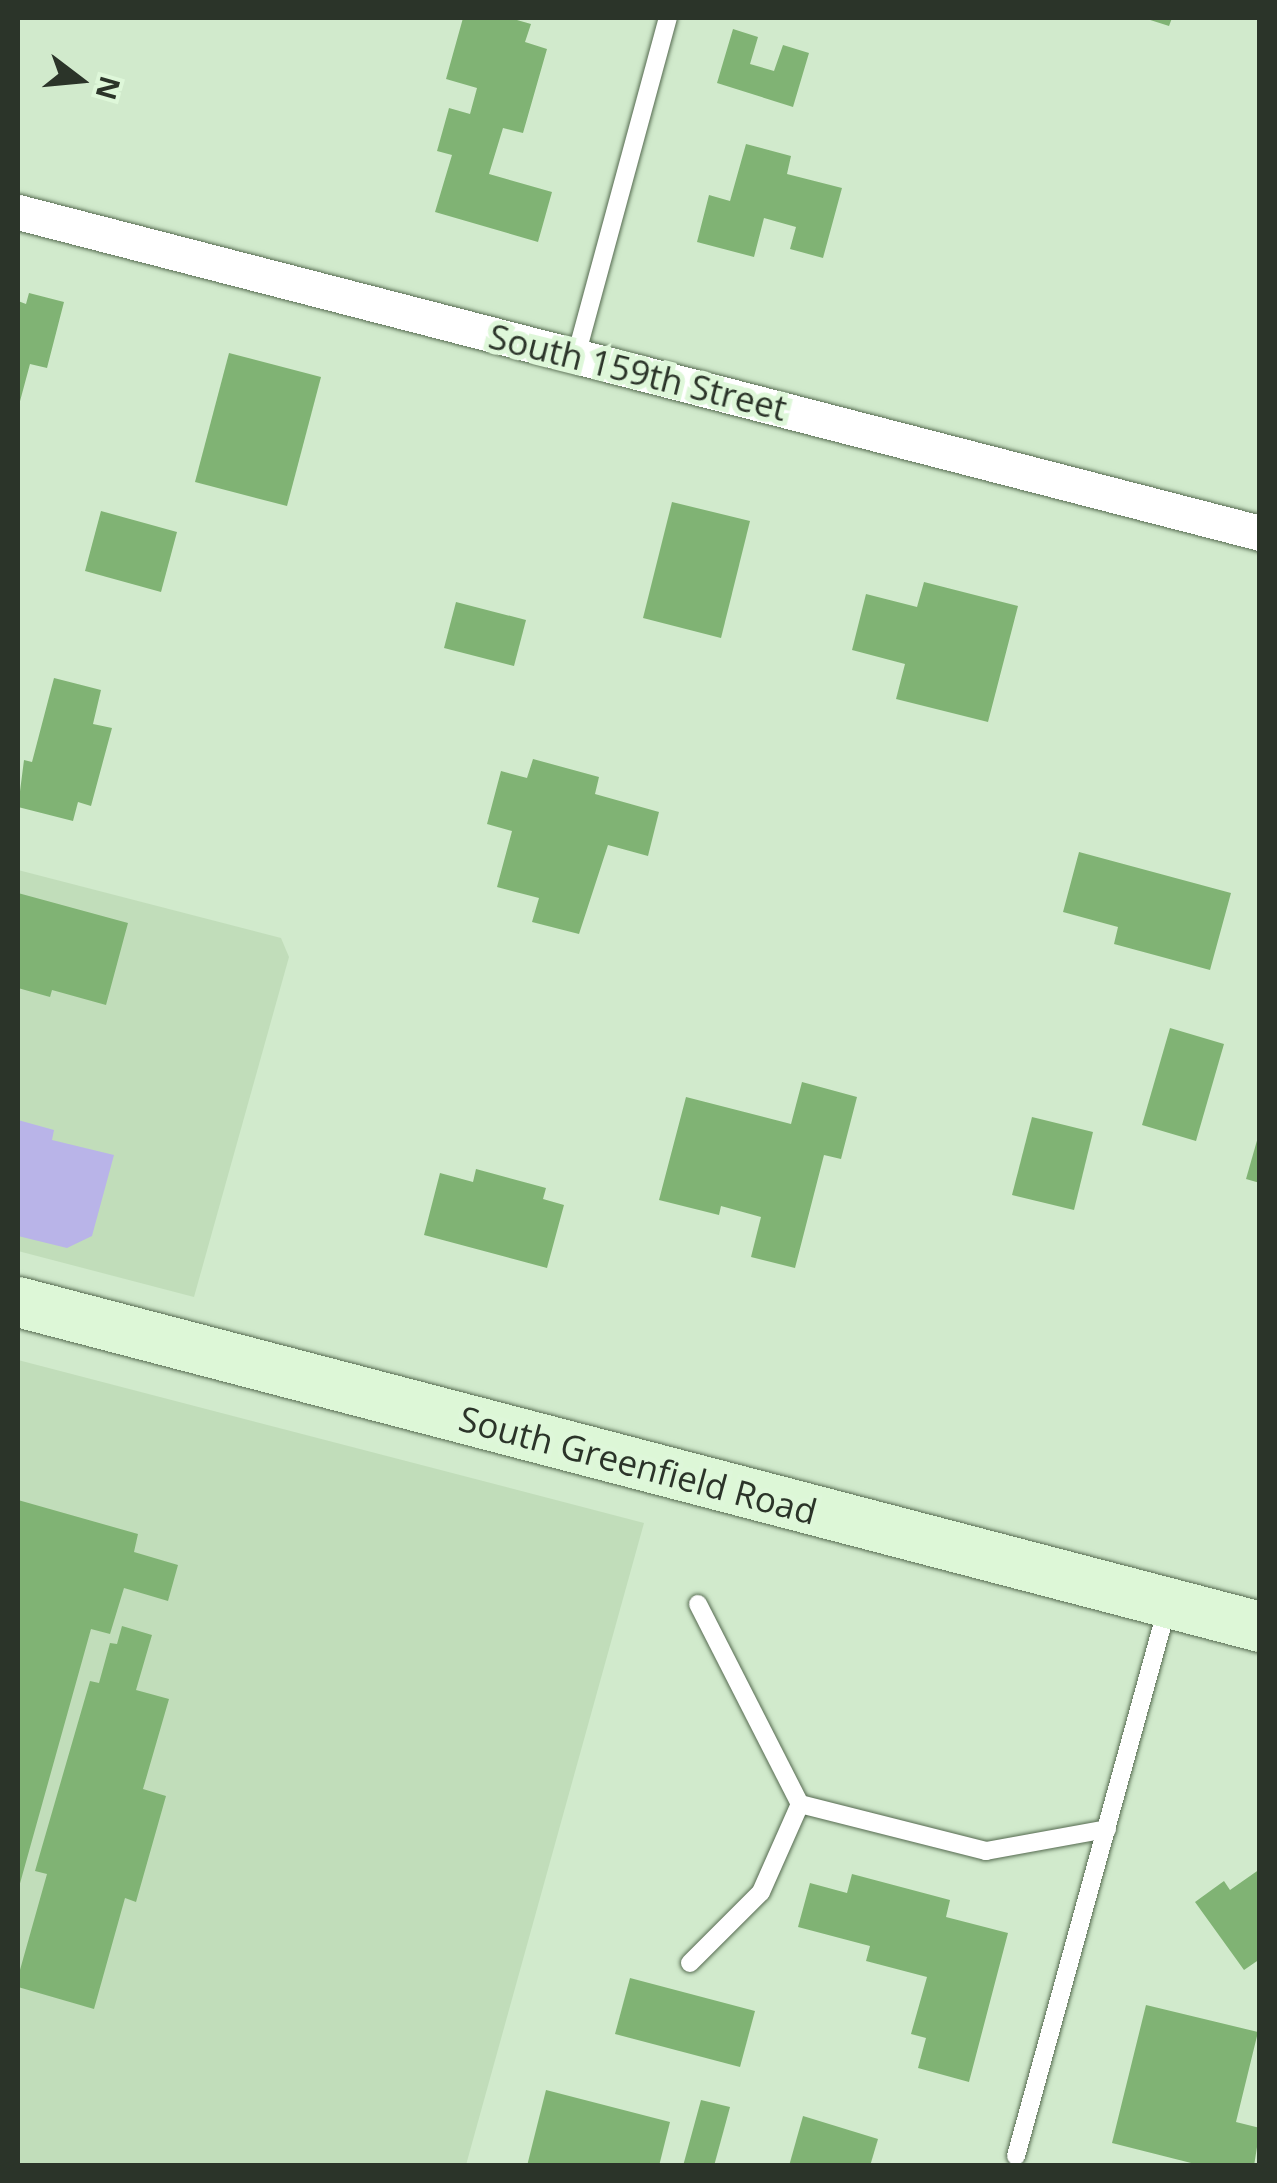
<!DOCTYPE html>
<style>
body{margin:0}
#map{position:relative;width:1277px;height:2183px;overflow:hidden;background:#d1eacc;font-family:"Open Sans",sans-serif}
div>[style]{position:absolute}
.built>*{inset:0;background:#c1ddba}
.green>*{inset:0;background:#b9b4e8}
.building>*{inset:0;background:#80b374}
.roads{filter:drop-shadow(0 0 2px #556a50) drop-shadow(0 0 2px #556a50)}
.lane>*{height:18px;margin:-9px;padding:0 9px;transform-origin:9px;border-radius:9px;background:#fff}
.street>*{height:35px;margin:-17.5px;padding:0 17.5px;transform-origin:17.5px;border-radius:17.5px;background:#fff}
.secondary>*{height:50px;margin:-25px;padding:0 25px;transform-origin:25px;border-radius:25px;background:#ddf7d7}
span{translate:-50% -50%;white-space:nowrap;text-align:center;line-height:1.15;-webkit-text-stroke:10px #def7d9;paint-order:stroke}
.street-label{font-size:35px;color:#2b3429}
.frame{position:absolute;inset:0;border:20px solid #2b3429;pointer-events:none}
.north{position:absolute;left:30px;top:30px;width:100px;height:100px;-webkit-text-stroke:8px #def7d9;paint-order:stroke;rotate:106deg;font-size:28px;font-weight:700;line-height:40px;text-align:center;color:#2b3429}
.north::after{content:'';display:block;margin:auto;width:35px;height:45px;background:#2b3429;clip-path:polygon(50% 0,100% 100%,50% 72%,0 100%)}
</style>
<div id="map">
<div class="built">
<div style="clip-path:polygon(18px 870px,281px 938px,289px 957px,194px 1297px,18px 1251px)"></div>
<div style="clip-path:polygon(18px 1360px,644px 1523px,466px 2165px,18px 2165px)"></div>
</div>
<div class="green">
<div style="clip-path:polygon(18px 1120px,54px 1130px,52px 1140px,114px 1155px,92px 1236px,67px 1248px,18px 1236px)"></div>
</div>
<div class="building">
<div style="clip-path:polygon(463px 18px,510px 18px,531px 24px,525px 42px,547px 49px,523px 133px,503px 128px,489px 174px,552px 192px,538px 242px,435px 212px,452px 155px,437px 151px,449px 108px,470px 114px,477px 88px,446px 79px)"></div>
<div style="clip-path:polygon(1144px 18px,1172px 18px,1169px 26px)"></div>
<div style="clip-path:polygon(733px 29px,758px 37px,750px 64px,774px 71px,783px 45px,809px 53px,793px 107px,717px 83px)"></div>
<div style="clip-path:polygon(746px 144px,791px 156px,787px 174px,842px 188px,823px 258px,790px 249px,796px 227px,764px 218px,754px 257px,697px 242px,709px 195px,730px 201px)"></div>
<div style="clip-path:polygon(29px 293px,64px 302px,47px 368px,30px 364px,19px 405px,18px 301px,26px 304px)"></div>
<div style="clip-path:polygon(229px 353px,321px 377px,287px 506px,195px 482px)"></div>
<div style="clip-path:polygon(672px 502px,750px 521px,721px 638px,643px 618px)"></div>
<div style="clip-path:polygon(101px 511px,177px 532px,161px 592px,85px 571px)"></div>
<div style="clip-path:polygon(924px 582px,1018px 606px,988px 722px,896px 699px,905px 664px,852px 650px,866px 594px,917px 607px)"></div>
<div style="clip-path:polygon(456px 602px,526px 620px,514px 666px,444px 648px)"></div>
<div style="clip-path:polygon(54px 678px,101px 690px,93px 724px,112px 728px,91px 806px,78px 802px,73px 821px,18px 807px,24px 760px,32px 762px)"></div>
<div style="clip-path:polygon(533px 759px,599px 777px,595px 794px,659px 812px,648px 856px,608px 845px,579px 934px,532px 922px,539px 898px,497px 887px,512px 831px,487px 824px,501px 771px,527px 778px)"></div>
<div style="clip-path:polygon(1079px 852px,1231px 893px,1210px 970px,1114px 944px,1118px 927px,1063px 912px)"></div>
<div style="clip-path:polygon(18px 893px,128px 923px,106px 1005px,52px 990px,50px 997px,18px 988px)"></div>
<div style="clip-path:polygon(1170px 1028px,1224px 1044px,1196px 1141px,1142px 1125px)"></div>
<div style="clip-path:polygon(802px 1082px,857px 1097px,841px 1159px,824px 1155px,795px 1268px,751px 1257px,761px 1217px,721px 1206px,719px 1215px,659px 1200px,686px 1097px,791px 1124px)"></div>
<div style="clip-path:polygon(1032px 1117px,1093px 1132px,1074px 1210px,1012px 1195px)"></div>
<div style="clip-path:polygon(1258px 1137px,1260px 1137px,1260px 1183px,1246px 1179px)"></div>
<div style="clip-path:polygon(476px 1169px,546px 1188px,543px 1199px,564px 1205px,547px 1268px,424px 1235px,440px 1173px,473px 1182px)"></div>
<div style="clip-path:polygon(18px 1500px,138px 1534px,134px 1552px,178px 1565px,168px 1601px,124px 1588px,110px 1634px,91px 1629px,19px 1887px)"></div>
<div style="clip-path:polygon(122px 1626px,152px 1635px,136px 1690px,169px 1699px,143px 1789px,166px 1796px,136px 1902px,125px 1898px,94px 2009px,18px 1987px,18px 1977px,47px 1874px,35px 1871px,90px 1681px,99px 1683px,110px 1643px,117px 1644px)"></div>
<div style="clip-path:polygon(1260px 1869px,1260px 1959px,1244px 1970px,1195px 1902px,1224px 1881px,1230px 1890px)"></div>
<div style="clip-path:polygon(852px 1874px,950px 1900px,946px 1917px,1008px 1933px,969px 2082px,918px 2068px,926px 2038px,911px 2034px,927px 1977px,866px 1961px,870px 1946px,798px 1927px,810px 1883px,847px 1893px)"></div>
<div style="clip-path:polygon(630px 1978px,755px 2011px,740px 2067px,615px 2034px)"></div>
<div style="clip-path:polygon(1146px 2005px,1258px 2032px,1236px 2122px,1260px 2128px,1254px 2166px,1203px 2166px,1112px 2143px)"></div>
<div style="clip-path:polygon(546px 2090px,670px 2122px,659px 2166px,527px 2166px)"></div>
<div style="clip-path:polygon(701px 2100px,730px 2107px,714px 2166px,683px 2166px)"></div>
<div style="clip-path:polygon(803px 2116px,878px 2139px,870px 2166px,789px 2166px)"></div>
</div>
<div class="roads">
<div class="lane">
<div style="left:576px;top:356px;width:350px;rotate:-74.8deg"></div>
<div style="left:698px;top:1604px;width:225px;rotate:63deg"></div>
<div style="left:800px;top:1804px;width:192px;rotate:14.2deg"></div>
<div style="left:986px;top:1851px;width:123px;rotate:-10.3deg"></div>
<div style="left:690px;top:1963px;width:100px;rotate:-45deg"></div>
<div style="left:761px;top:1892px;width:96px;rotate:-66.1deg"></div>
<div style="left:1016px;top:2156px;width:573px;rotate:-74.6deg"></div>
</div>
<div class="street">
<div style="left:18px;top:212px;width:1283px;rotate:14.49deg"></div>
</div>
<div class="secondary">
<div style="left:18px;top:1302px;width:1284px;rotate:14.66deg"></div>
</div>
</div>
<div class="street-label">
<span style="left:638px;top:372px;rotate:14deg">South 159th Street</span>
<span style="left:638px;top:1465px;rotate:15deg">South Greenfield Road</span>
</div>
<div class="frame"></div>
<div class="north">N</div>
</div>
